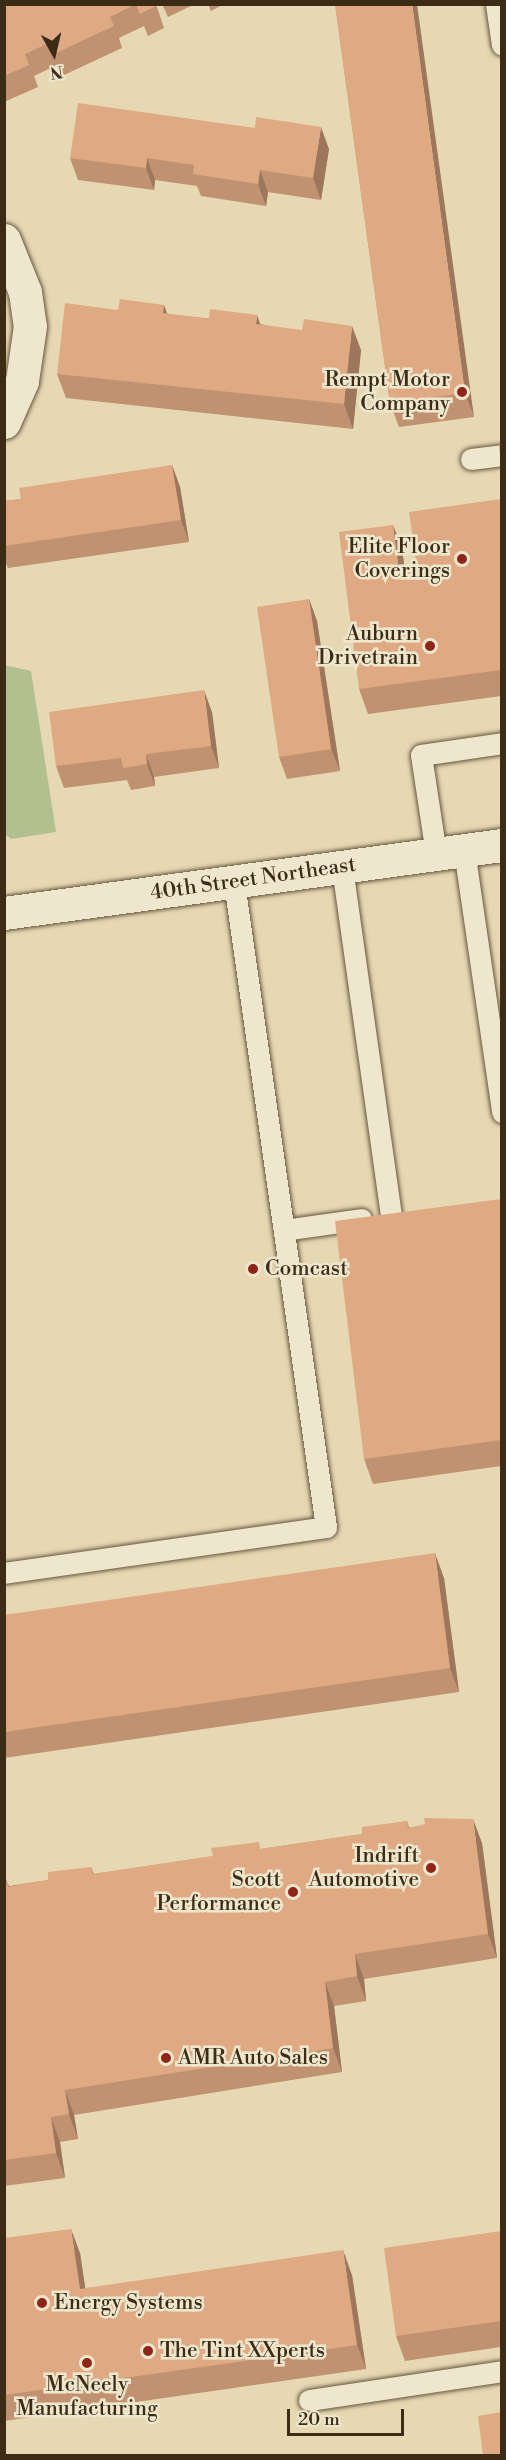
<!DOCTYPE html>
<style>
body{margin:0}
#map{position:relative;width:506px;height:2460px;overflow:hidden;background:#e6d8b3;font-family:"Libre Bodoni",serif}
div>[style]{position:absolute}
.green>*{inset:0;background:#b2bf8f}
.roads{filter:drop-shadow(0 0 2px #66563c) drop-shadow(0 0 2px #66563c)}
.service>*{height:21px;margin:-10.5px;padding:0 10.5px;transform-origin:10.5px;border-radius:10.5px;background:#efe6ce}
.minor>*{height:33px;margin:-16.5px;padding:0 16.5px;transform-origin:16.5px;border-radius:16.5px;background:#efe6ce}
.wall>*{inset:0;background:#c09271}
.shaded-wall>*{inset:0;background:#9c775c}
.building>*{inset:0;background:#dfaa83}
.dots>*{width:16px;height:16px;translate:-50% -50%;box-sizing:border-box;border:3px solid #efe6ce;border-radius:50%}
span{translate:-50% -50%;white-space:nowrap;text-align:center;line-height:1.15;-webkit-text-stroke:5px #efe6ce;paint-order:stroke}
.poi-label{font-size:21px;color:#3c2b15}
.right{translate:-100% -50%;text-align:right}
.left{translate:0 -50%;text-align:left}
.street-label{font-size:21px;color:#3c2b15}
.frame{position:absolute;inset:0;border:6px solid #3c2b15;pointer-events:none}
.north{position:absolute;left:24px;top:24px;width:60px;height:60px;-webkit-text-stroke:4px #efe6ce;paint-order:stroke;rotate:172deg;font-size:16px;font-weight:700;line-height:24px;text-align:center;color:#3c2b15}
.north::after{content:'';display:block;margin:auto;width:21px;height:27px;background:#3c2b15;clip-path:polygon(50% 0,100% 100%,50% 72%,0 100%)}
.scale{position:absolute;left:287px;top:2409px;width:117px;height:27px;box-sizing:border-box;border:3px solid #3c2b15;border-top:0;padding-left:8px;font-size:18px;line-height:21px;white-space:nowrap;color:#3c2b15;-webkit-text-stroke:4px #efe6ce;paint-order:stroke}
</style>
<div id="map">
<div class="green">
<div style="clip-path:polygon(4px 665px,31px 671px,56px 832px,11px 839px,5px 834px)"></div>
</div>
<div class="roads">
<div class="service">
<div style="left:496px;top:4px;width:41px;rotate:81.7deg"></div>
<div style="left:471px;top:459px;width:31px;rotate:-7deg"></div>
<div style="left:464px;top:850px;width:265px;rotate:81.7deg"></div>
<div style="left:436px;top:854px;width:100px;rotate:-98.6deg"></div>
<div style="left:421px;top:755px;width:82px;rotate:-8.4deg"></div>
<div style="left:342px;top:867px;width:351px;rotate:82deg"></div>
<div style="left:284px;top:1230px;width:78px;rotate:-8.1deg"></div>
<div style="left:4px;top:1573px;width:325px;rotate:-8.1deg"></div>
<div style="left:326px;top:1527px;width:652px;rotate:-98.12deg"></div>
<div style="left:309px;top:2400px;width:195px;rotate:-8.5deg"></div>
</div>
<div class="minor">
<div style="left:4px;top:240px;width:56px;rotate:68deg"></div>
<div style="left:25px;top:292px;width:34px;rotate:82deg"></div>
<div style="left:30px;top:326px;width:56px;rotate:98.3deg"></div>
<div style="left:22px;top:381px;width:45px;rotate:113.7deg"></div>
<div style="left:4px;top:913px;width:503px;rotate:-7.78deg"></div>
</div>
</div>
<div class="wall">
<div style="clip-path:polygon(4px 4px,156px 4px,164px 28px,148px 36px,144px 26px,119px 38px,122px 48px,64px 75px,59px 64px,34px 76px,38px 87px,4px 102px)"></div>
<div style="clip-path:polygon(162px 4px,195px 4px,168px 17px)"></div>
<div style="clip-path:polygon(208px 4px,224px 4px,211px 11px)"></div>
<div style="clip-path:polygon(335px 4px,474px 417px,399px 427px,390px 403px)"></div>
<div style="clip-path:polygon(329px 149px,321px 200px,268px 192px,266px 206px,201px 196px,197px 186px,155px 180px,154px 190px,78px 180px,70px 158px)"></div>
<div style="clip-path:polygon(164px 305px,167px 314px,261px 324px,361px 350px,353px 429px,66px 398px,57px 374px,118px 310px)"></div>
<div style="clip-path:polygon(172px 465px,180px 487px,189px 542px,8px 568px,4px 559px,4px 501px,21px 499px)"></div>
<div style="clip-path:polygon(501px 499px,501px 696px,368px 714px,359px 689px,393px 525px,402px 549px,405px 570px,417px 569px)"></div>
<div style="clip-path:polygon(309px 599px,317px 621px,340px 771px,287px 779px,279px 757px)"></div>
<div style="clip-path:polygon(212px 712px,219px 768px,154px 777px,155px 786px,131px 790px,127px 780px,64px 788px,56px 766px)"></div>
<div style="clip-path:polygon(501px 1199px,501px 1466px,373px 1484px,364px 1459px)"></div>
<div style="clip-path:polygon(444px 1578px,459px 1692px,4px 1758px,4px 1615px)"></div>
<div style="clip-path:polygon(407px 1821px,409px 1827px,482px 1843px,497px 1958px,364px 1979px,366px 2001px,334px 2006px,342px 2072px,74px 2115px,78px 2139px,60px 2142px,65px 2178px,4px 2186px,4px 1879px,6px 1879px,9px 1886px,48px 1880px,91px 1867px,94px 1874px,362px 1834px)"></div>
<div style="clip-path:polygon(501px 2231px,501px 2347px,405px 2361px,396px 2336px)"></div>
<div style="clip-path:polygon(4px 2238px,80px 2253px,85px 2288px,352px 2275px,366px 2369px,4px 2421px)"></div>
</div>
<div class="shaded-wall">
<div style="clip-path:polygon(412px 4px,417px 4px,474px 417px,465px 393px)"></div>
<div style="clip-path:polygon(321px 127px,329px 149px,321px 200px,313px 178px)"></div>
<div style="clip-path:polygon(147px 158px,155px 180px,154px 190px,146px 168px)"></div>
<div style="clip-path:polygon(260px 170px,268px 192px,266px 206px,258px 184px)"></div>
<div style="clip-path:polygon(164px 305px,173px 330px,163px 313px)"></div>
<div style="clip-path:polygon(257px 315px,266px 340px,256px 324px)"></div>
<div style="clip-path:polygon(352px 326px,361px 350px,353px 429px,344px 404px)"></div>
<div style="clip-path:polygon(172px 465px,180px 487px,189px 542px,181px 520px)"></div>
<div style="clip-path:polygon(393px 525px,402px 549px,408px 596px,399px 571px)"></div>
<div style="clip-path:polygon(309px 599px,317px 621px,340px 771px,331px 749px)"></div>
<div style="clip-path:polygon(204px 690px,212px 712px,219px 768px,211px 746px)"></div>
<div style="clip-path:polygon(146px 754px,154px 777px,155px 786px,147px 764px)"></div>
<div style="clip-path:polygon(435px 1553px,444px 1578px,459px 1692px,450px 1668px)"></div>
<div style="clip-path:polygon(473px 1819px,482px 1843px,497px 1958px,488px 1934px)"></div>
<div style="clip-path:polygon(355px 1954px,364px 1979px,366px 2001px,357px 1976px)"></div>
<div style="clip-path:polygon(325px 1982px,334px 2006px,342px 2072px,333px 2048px)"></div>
<div style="clip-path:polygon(65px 2090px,74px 2115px,78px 2139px,69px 2114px)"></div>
<div style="clip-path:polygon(51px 2117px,60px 2142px,65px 2178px,56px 2153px)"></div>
<div style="clip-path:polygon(71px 2229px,80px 2253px,89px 2313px,80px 2289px)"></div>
<div style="clip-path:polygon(343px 2250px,352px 2275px,366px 2369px,357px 2345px)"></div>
</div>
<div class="building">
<div style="clip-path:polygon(4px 4px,136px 4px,110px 17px,114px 26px,56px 53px,51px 42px,25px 54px,29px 65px,4px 76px)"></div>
<div style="clip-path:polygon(136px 4px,156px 4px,156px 6px,140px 14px)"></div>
<div style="clip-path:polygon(335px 4px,412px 4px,465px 393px,390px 403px)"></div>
<div style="clip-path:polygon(78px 103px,255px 128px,256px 117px,321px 127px,313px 178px,260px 170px,258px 184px,193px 174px,194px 165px,147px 158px,146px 168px,70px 158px)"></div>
<div style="clip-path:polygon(120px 299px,164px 305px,163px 313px,209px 319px,210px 309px,257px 315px,256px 324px,302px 330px,304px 319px,352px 326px,344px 404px,57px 374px,65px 303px,118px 310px)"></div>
<div style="clip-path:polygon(501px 445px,501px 464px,499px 446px)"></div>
<div style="clip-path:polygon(172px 465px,181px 520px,4px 546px,4px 501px,21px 499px,19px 488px)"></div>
<div style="clip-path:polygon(501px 499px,501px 670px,359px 689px,339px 532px,393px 525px,399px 571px,417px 569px,409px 512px)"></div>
<div style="clip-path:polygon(309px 599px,331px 749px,279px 757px,257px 607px)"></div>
<div style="clip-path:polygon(204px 690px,211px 746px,146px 754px,147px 764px,123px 768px,121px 758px,56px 766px,49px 712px)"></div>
<div style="clip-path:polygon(501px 1199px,501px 1440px,364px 1459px,335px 1221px)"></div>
<div style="clip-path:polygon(435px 1553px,450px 1668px,4px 1732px,4px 1615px)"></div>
<div style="clip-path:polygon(424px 1818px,473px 1819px,488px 1934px,355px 1954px,357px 1976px,325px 1982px,333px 2048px,65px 2090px,69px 2114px,51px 2117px,56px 2153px,4px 2160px,4px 1879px,6px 1879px,8px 1887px,48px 1880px,48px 1872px,91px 1867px,92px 1874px,213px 1856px,211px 1848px,259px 1842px,260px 1849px,362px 1834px,362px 1827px,407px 1821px,408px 1828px,425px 1824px)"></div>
<div style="clip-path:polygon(71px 2229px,80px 2289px,343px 2250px,357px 2345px,4px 2395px,4px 2238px)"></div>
<div style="clip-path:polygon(501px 2231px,501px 2321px,396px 2336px,384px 2248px)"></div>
<div style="clip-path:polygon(501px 2412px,501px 2456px,483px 2456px,478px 2416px)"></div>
</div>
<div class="dots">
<div style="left:462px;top:392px;background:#8f2418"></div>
<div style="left:462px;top:559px;background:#8f2418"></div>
<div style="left:430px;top:646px;background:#8f2418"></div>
<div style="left:253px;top:1269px;background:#8f2418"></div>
<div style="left:431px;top:1868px;background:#8f2418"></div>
<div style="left:293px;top:1892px;background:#8f2418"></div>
<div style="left:166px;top:2058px;background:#8f2418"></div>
<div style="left:42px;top:2303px;background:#8f2418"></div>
<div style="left:148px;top:2351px;background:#8f2418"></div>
<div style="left:87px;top:2363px;background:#8f2418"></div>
</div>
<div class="poi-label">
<span class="right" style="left:450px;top:392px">Rempt Motor<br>Company</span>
<span class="right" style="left:450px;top:559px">Elite Floor<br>Coverings</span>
<span class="right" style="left:418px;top:646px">Auburn<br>Drivetrain</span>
<span class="left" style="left:265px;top:1269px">Comcast</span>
<span class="right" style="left:419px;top:1868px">Indrift<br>Automotive</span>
<span class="right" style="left:281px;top:1892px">Scott<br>Performance</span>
<span class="left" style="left:178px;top:2058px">AMR Auto Sales</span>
<span class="left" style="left:54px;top:2303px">Energy Systems</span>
<span class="left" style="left:160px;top:2351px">The Tint XXperts</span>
<span style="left:87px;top:2397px">McNeely<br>Manufacturing</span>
</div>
<div class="street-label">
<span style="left:253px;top:879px;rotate:-8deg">40th Street Northeast</span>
</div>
<div class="frame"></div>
<div class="north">N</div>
<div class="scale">20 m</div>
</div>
